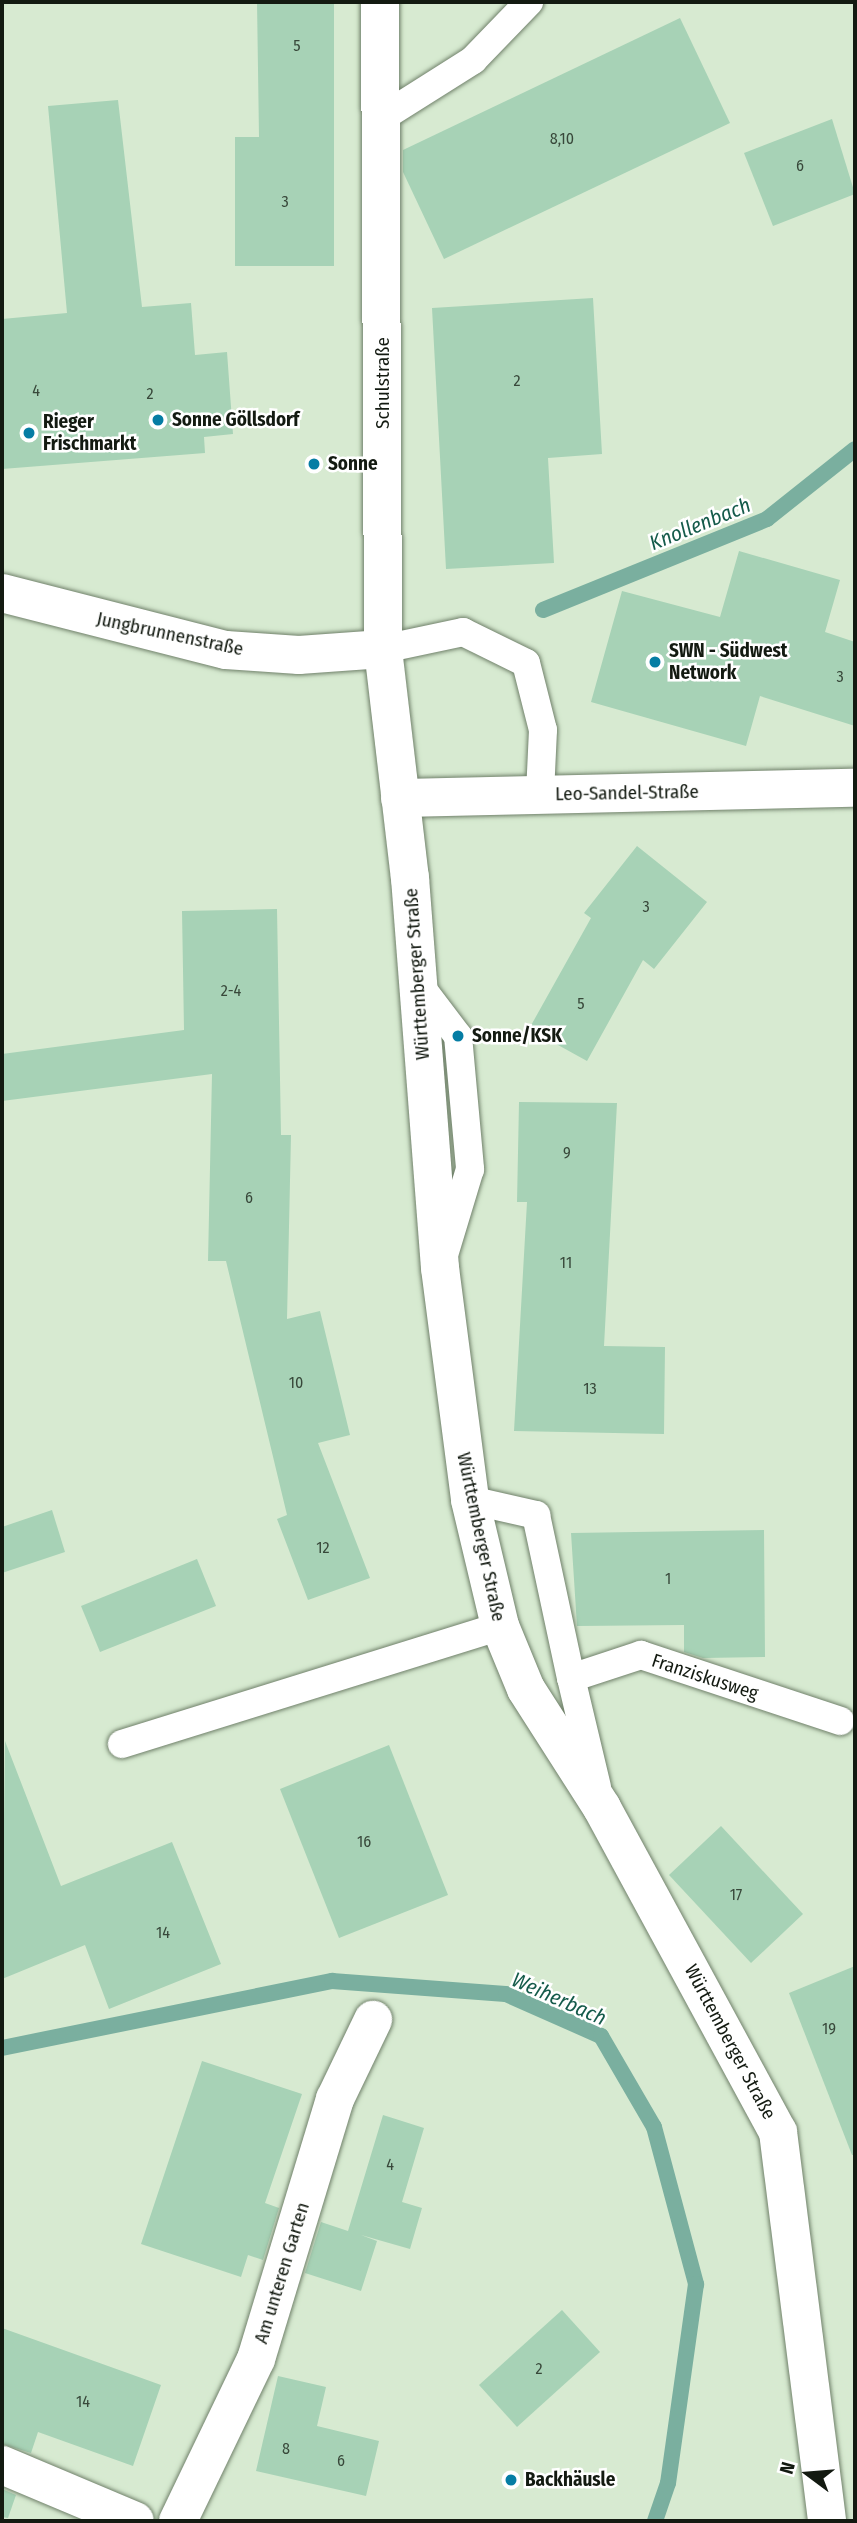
<!DOCTYPE html>
<meta charset="utf-8">
<style>
body{margin:0}
#map{position:relative;width:857px;height:2523px;overflow:hidden;background:#d7ead1;font-family:"Fira Sans Condensed",sans-serif}
div>[style]{position:absolute}
.stream>*{height:16px;margin:-8px;padding:0 8px;transform-origin:8px;border-radius:8px;background:#7aaf9f}
.building>*{inset:0;background:#a7d2b6}
.roads{filter:drop-shadow(0 0 2px #70816a) drop-shadow(0 0 2px #70816a)}
.service>*{height:28px;margin:-14px;padding:0 14px;transform-origin:14px;border-radius:14px;background:#fff}
.minor>*{height:38px;margin:-19px;padding:0 19px;transform-origin:19px;border-radius:19px;background:#fff}
.tertiary>*{height:38px;margin:-19px;padding:0 19px;transform-origin:19px;border-radius:19px;background:#fff}
.dots>*{width:19px;height:19px;translate:-50% -50%;box-sizing:border-box;border:4px solid #fff;border-radius:50%}
span{translate:-50% -50%;white-space:nowrap;text-align:center;line-height:1.15;-webkit-text-stroke:5px #fff;paint-order:stroke}
.number-label{font-size:16px;color:#38483a}
.number-label span{-webkit-text-stroke-width:0}
.street-label{font-size:19px;color:#131a11}
.poi-label{font-size:19px;color:#131a11;font-weight:700}
.left{translate:0 -50%;text-align:left}
.water-label{font-size:21px;color:#155b4b;font-style:italic}
.frame{position:absolute;inset:0;border:4px solid #131a11;pointer-events:none}
.north{position:absolute;left:773px;top:2439px;width:70px;height:70px;-webkit-text-stroke:5px #fff;paint-order:stroke;rotate:286deg;font-size:19px;font-weight:700;line-height:28px;text-align:center;color:#131a11}
.north::after{content:'';display:block;margin:auto;width:24px;height:32px;background:#131a11;clip-path:polygon(50% 0,100% 100%,50% 72%,0 100%)}
</style>
<div id="map">
<div class="stream">
<div style="left:543px;top:610px;width:242px;rotate:-22.1deg"></div>
<div style="left:767px;top:519px;width:112px;rotate:-38.5deg"></div>
<div style="left:2px;top:2048px;width:337px;rotate:-11.5deg"></div>
<div style="left:332px;top:1981px;width:174px;rotate:4.3deg"></div>
<div style="left:506px;top:1994px;width:104px;rotate:23.9deg"></div>
<div style="left:601px;top:2036px;width:105px;rotate:59.8deg"></div>
<div style="left:654px;top:2127px;width:163px;rotate:75deg"></div>
<div style="left:696px;top:2284px;width:201px;rotate:98deg"></div>
<div style="left:668px;top:2483px;width:40px;rotate:108.9deg"></div>
</div>
<div class="building">
<div style="clip-path:polygon(257px 2px,334px 2px,334px 266px,235px 266px,235px 137px,259px 137px)"></div>
<div style="clip-path:polygon(680px 18px,730px 123px,444px 259px,403px 172px,403px 150px)"></div>
<div style="clip-path:polygon(118px 100px,142px 307px,191px 303px,195px 355px,227px 352px,233px 434px,204px 437px,205px 453px,2px 469px,2px 319px,67px 313px,48px 106px)"></div>
<div style="clip-path:polygon(832px 119px,855px 194px,773px 226px,744px 153px)"></div>
<div style="clip-path:polygon(593px 298px,602px 454px,548px 458px,554px 563px,446px 569px,432px 308px)"></div>
<div style="clip-path:polygon(739px 551px,840px 580px,825px 632px,855px 642px,855px 726px,760px 696px,746px 746px,591px 702px,622px 591px,720px 617px)"></div>
<div style="clip-path:polygon(637px 846px,707px 902px,654px 969px,643px 960px,587px 1061px,529px 1029px,591px 918px,584px 913px)"></div>
<div style="clip-path:polygon(277px 909px,281px 1135px,291px 1135px,287px 1319px,320px 1311px,350px 1435px,318px 1443px,370px 1578px,308px 1600px,277px 1519px,287px 1515px,226px 1261px,208px 1261px,212px 1074px,2px 1101px,2px 1054px,184px 1030px,182px 911px)"></div>
<div style="clip-path:polygon(519px 1102px,617px 1103px,604px 1346px,665px 1347px,664px 1434px,514px 1431px,527px 1202px,517px 1202px)"></div>
<div style="clip-path:polygon(52px 1510px,65px 1552px,2px 1573px,2px 1527px)"></div>
<div style="clip-path:polygon(764px 1530px,765px 1657px,703px 1658px,684px 1652px,684px 1625px,577px 1626px,571px 1533px)"></div>
<div style="clip-path:polygon(197px 1559px,216px 1606px,100px 1652px,81px 1606px)"></div>
<div style="clip-path:polygon(5px 1741px,61px 1886px,172px 1842px,221px 1964px,109px 2009px,85px 1945px,2px 1979px)"></div>
<div style="clip-path:polygon(389px 1745px,448px 1895px,339px 1938px,280px 1789px)"></div>
<div style="clip-path:polygon(721px 1826px,803px 1914px,751px 1963px,669px 1875px)"></div>
<div style="clip-path:polygon(855px 1966px,855px 2155px,852px 2155px,789px 1993px)"></div>
<div style="clip-path:polygon(202px 2061px,302px 2094px,265px 2203px,279px 2208px,263px 2260px,248px 2255px,241px 2277px,141px 2244px)"></div>
<div style="clip-path:polygon(383px 2115px,424px 2128px,402px 2202px,422px 2208px,410px 2249px,361px 2235px,377px 2241px,361px 2291px,305px 2273px,321px 2222px,348px 2231px)"></div>
<div style="clip-path:polygon(562px 2310px,600px 2352px,517px 2427px,479px 2385px)"></div>
<div style="clip-path:polygon(2px 2328px,161px 2385px,133px 2466px,38px 2432px,31px 2453px,2px 2444px)"></div>
<div style="clip-path:polygon(278px 2376px,326px 2387px,317px 2426px,379px 2441px,366px 2496px,256px 2471px)"></div>
<div style="clip-path:polygon(2px 2489px,16px 2495px,8px 2518px,2px 2517px)"></div>
</div>
<div class="roads">
<div class="service">
<div style="left:383px;top:117px;width:107px;rotate:-32.3deg"></div>
<div style="left:473px;top:60px;width:81px;rotate:-46deg"></div>
<div style="left:383px;top:649px;width:82px;rotate:-12deg"></div>
<div style="left:463px;top:632px;width:70px;rotate:26.2deg"></div>
<div style="left:526px;top:663px;width:69px;rotate:75.8deg"></div>
<div style="left:543px;top:730px;width:64px;rotate:92.7deg"></div>
<div style="left:417px;top:982px;width:68px;rotate:52.8deg"></div>
<div style="left:458px;top:1036px;width:134px;rotate:84.8deg"></div>
<div style="left:470px;top:1169px;width:87px;rotate:106.8deg"></div>
<div style="left:470px;top:1500px;width:68px;rotate:12.8deg"></div>
<div style="left:536px;top:1515px;width:167px;rotate:77.9deg"></div>
<div style="left:122px;top:1744px;width:396px;rotate:-17.3deg"></div>
<div style="left:597px;top:1787px;width:112px;rotate:-103.4deg"></div>
<div style="left:571px;top:1678px;width:74px;rotate:-18.2deg"></div>
<div style="left:641px;top:1655px;width:210px;rotate:18.3deg"></div>
</div>
<div class="minor">
<div style="left:2px;top:593px;width:231px;rotate:14.3deg"></div>
<div style="left:226px;top:650px;width:73px;rotate:3.9deg"></div>
<div style="left:299px;top:655px;width:84px;rotate:-4.1deg"></div>
<div style="left:400px;top:798px;width:455px;rotate:-1.3deg"></div>
<div style="left:2px;top:2465px;width:144px;rotate:22.8deg"></div>
<div style="left:178px;top:2521px;width:180px;rotate:-64.3deg"></div>
<div style="left:256px;top:2359px;width:272px;rotate:-73.1deg"></div>
<div style="left:335px;top:2099px;width:88px;rotate:-64.3deg"></div>
</div>
<div class="tertiary">
<div style="left:380px;top:2px;width:647px;rotate:89.73deg"></div>
<div style="left:383px;top:649px;width:231px;rotate:83.3deg"></div>
<div style="left:410px;top:878px;width:391px;rotate:85.6deg"></div>
<div style="left:440px;top:1268px;width:234px;rotate:82.6deg"></div>
<div style="left:470px;top:1500px;width:130px;rotate:76.6deg"></div>
<div style="left:500px;top:1626px;width:68px;rotate:67.6deg"></div>
<div style="left:526px;top:1689px;width:141px;rotate:57.4deg"></div>
<div style="left:602px;top:1808px;width:369px;rotate:61.5deg"></div>
<div style="left:778px;top:2132px;width:392px;rotate:82.8deg"></div>
</div>
</div>
<div class="dots">
<div style="left:158px;top:420px;background:#057da4"></div>
<div style="left:29px;top:433px;background:#057da4"></div>
<div style="left:314px;top:464px;background:#057da4"></div>
<div style="left:655px;top:662px;background:#057da4"></div>
<div style="left:458px;top:1036px;background:#057da4"></div>
<div style="left:511px;top:2480px;background:#057da4"></div>
</div>
<div class="number-label">
<span style="left:297px;top:46px">5</span>
<span style="left:562px;top:139px">8,10</span>
<span style="left:800px;top:166px">6</span>
<span style="left:285px;top:202px">3</span>
<span style="left:517px;top:381px">2</span>
<span style="left:36px;top:391px">4</span>
<span style="left:150px;top:394px">2</span>
<span style="left:840px;top:677px">3</span>
<span style="left:646px;top:907px">3</span>
<span style="left:231px;top:991px">2-4</span>
<span style="left:581px;top:1004px">5</span>
<span style="left:567px;top:1153px">9</span>
<span style="left:249px;top:1198px">6</span>
<span style="left:566px;top:1263px">11</span>
<span style="left:296px;top:1383px">10</span>
<span style="left:590px;top:1389px">13</span>
<span style="left:323px;top:1548px">12</span>
<span style="left:668px;top:1579px">1</span>
<span style="left:364px;top:1842px">16</span>
<span style="left:736px;top:1895px">17</span>
<span style="left:163px;top:1933px">14</span>
<span style="left:829px;top:2029px">19</span>
<span style="left:390px;top:2165px">4</span>
<span style="left:539px;top:2369px">2</span>
<span style="left:83px;top:2402px">14</span>
<span style="left:286px;top:2449px">8</span>
<span style="left:341px;top:2461px">6</span>
</div>
<div class="street-label">
<span style="left:383px;top:383px;rotate:-90deg">Schulstraße</span>
<span style="left:170px;top:634px;rotate:12deg">Jungbrunnenstraße</span>
<span style="left:627px;top:793px;rotate:-1deg">Leo-Sandel-Straße</span>
<span style="left:417px;top:974px;rotate:-94deg">Württemberger Straße</span>
<span style="left:481px;top:1537px;rotate:78deg">Württemberger Straße</span>
<span style="left:705px;top:1677px;rotate:18deg">Franziskusweg</span>
<span style="left:730px;top:2042px;rotate:62deg">Württemberger Straße</span>
<span style="left:282px;top:2273px;rotate:-73deg">Am unteren Garten</span>
</div>
<div class="poi-label">
<span class="left" style="left:172px;top:420px">Sonne Göllsdorf</span>
<span class="left" style="left:43px;top:433px">Rieger<br>Frischmarkt</span>
<span class="left" style="left:328px;top:464px">Sonne</span>
<span class="left" style="left:669px;top:662px">SWN - Südwest<br>Network</span>
<span class="left" style="left:472px;top:1036px">Sonne/KSK</span>
<span class="left" style="left:525px;top:2480px">Backhäusle</span>
</div>
<div class="water-label">
<span style="left:700px;top:524px;rotate:-22deg">Knollenbach</span>
<span style="left:559px;top:1999px;rotate:24deg">Weiherbach</span>
</div>
<div class="frame"></div>
<div class="north">N</div>
</div>
